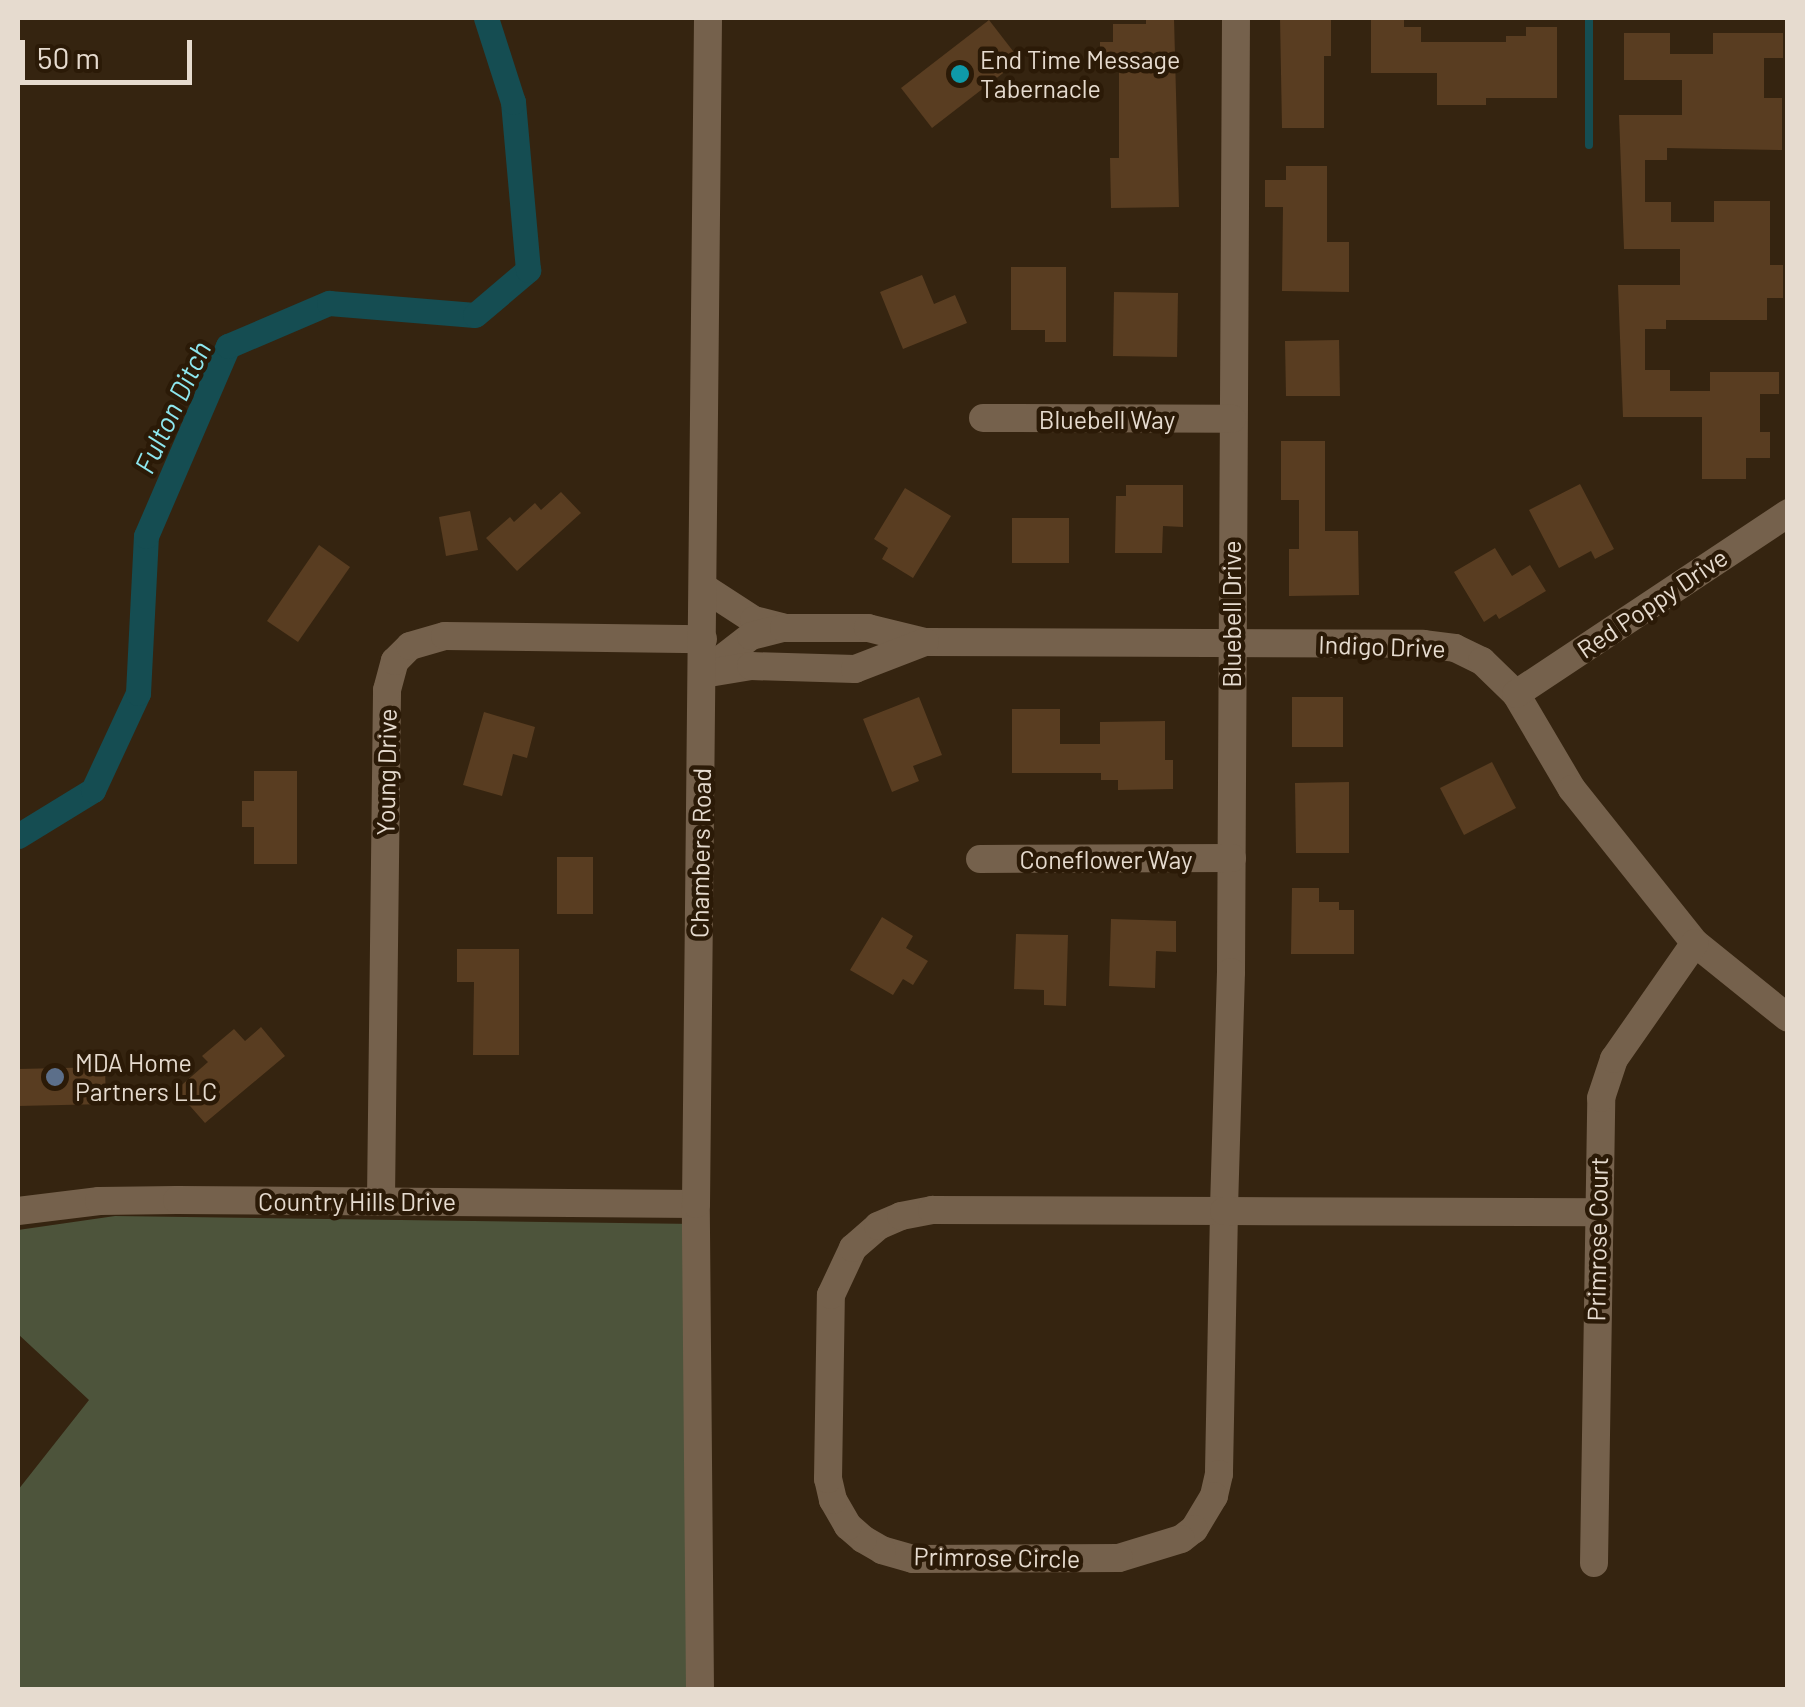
<!DOCTYPE html>
<style>
body{margin:0}
#map{position:relative;width:1805px;height:1707px;overflow:hidden;background:#352410;font-family:Barlow,sans-serif}
div>[style]{position:absolute}
.green>*{inset:0;background:#4d543b}
.stream>*{height:8px;margin:-4px;padding:0 4px;transform-origin:4px;border-radius:4px;background:#154d52}
.canal>*{height:25px;margin:-12.5px;padding:0 12.5px;transform-origin:12.5px;border-radius:12.5px;background:#154d52}
.building>*{inset:0;background:#593d21}
.minor>*{height:28px;margin:-14px;padding:0 14px;transform-origin:14px;border-radius:14px;background:#75614c}
.dots>*{width:28px;height:28px;translate:-50% -50%;box-sizing:border-box;border:5px solid #2b1a07;border-radius:50%}
span{translate:-50% -50%;white-space:nowrap;text-align:center;line-height:1.15;-webkit-text-stroke:9px #2b1a07;paint-order:stroke}
.poi-label{font-size:25px;color:#e6dbcf}
.left{translate:0 -50%;text-align:left}
.street-label{font-size:25px;color:#e6dbcf}
.water-label{font-size:28px;color:#8de7ef;font-style:italic}
.frame{position:absolute;inset:0;border:20px solid #e6dbcf;pointer-events:none}
.scale{position:absolute;left:20px;top:40px;width:172px;height:45px;box-sizing:border-box;border:5px solid #e6dbcf;border-top:0;padding-left:12px;font-size:30px;line-height:35px;white-space:nowrap;color:#e6dbcf;-webkit-text-stroke:8px #2b1a07;paint-order:stroke}
</style>
<div id="map">
<div class="green">
<div style="clip-path:polygon(115px 1216px,696px 1224px,702px 1689px,18px 1689px,18px 1490px,89px 1400px,18px 1334px,18px 1230px)"></div>
</div>
<div class="stream">
<div style="left:1589px;top:145px;width:127px;rotate:-90deg"></div>
</div>
<div class="canal">
<div style="left:18px;top:836px;width:88px;rotate:-31.5deg"></div>
<div style="left:93px;top:790px;width:107px;rotate:-65.1deg"></div>
<div style="left:138px;top:693px;width:157px;rotate:-87.1deg"></div>
<div style="left:146px;top:536px;width:207px;rotate:-66.7deg"></div>
<div style="left:228px;top:346px;width:110px;rotate:-23.1deg"></div>
<div style="left:329px;top:303px;width:146px;rotate:4.7deg"></div>
<div style="left:475px;top:315px;width:70px;rotate:-40.3deg"></div>
<div style="left:528px;top:270px;width:169px;rotate:-95.1deg"></div>
<div style="left:513px;top:102px;width:88px;rotate:-107.8deg"></div>
</div>
<div class="building">
<div style="clip-path:polygon(1146px 18px,1174px 18px,1179px 207px,1111px 208px,1110px 158px,1119px 158px,1119px 66px,1100px 66px,1100px 42px,1113px 42px,1113px 24px,1146px 24px)"></div>
<div style="clip-path:polygon(1280px 18px,1331px 18px,1331px 56px,1324px 56px,1324px 128px,1282px 128px)"></div>
<div style="clip-path:polygon(1371px 18px,1404px 18px,1404px 27px,1421px 27px,1421px 42px,1506px 42px,1506px 36px,1526px 36px,1526px 27px,1557px 27px,1557px 98px,1486px 98px,1486px 105px,1437px 105px,1437px 73px,1371px 73px)"></div>
<div style="clip-path:polygon(989px 20px,1020px 60px,932px 128px,901px 88px)"></div>
<div style="clip-path:polygon(1624px 33px,1670px 33px,1670px 54px,1713px 54px,1713px 33px,1783px 33px,1783px 58px,1764px 58px,1764px 98px,1782px 98px,1782px 150px,1667px 148px,1667px 160px,1645px 160px,1645px 202px,1671px 202px,1671px 222px,1714px 222px,1714px 201px,1770px 201px,1770px 265px,1783px 265px,1783px 298px,1767px 298px,1767px 320px,1666px 320px,1666px 329px,1645px 329px,1645px 370px,1670px 370px,1670px 391px,1710px 391px,1710px 372px,1779px 372px,1779px 394px,1760px 394px,1760px 432px,1770px 432px,1770px 458px,1746px 458px,1746px 479px,1702px 479px,1702px 417px,1623px 417px,1618px 285px,1680px 285px,1680px 249px,1624px 249px,1619px 115px,1682px 115px,1682px 80px,1624px 80px)"></div>
<div style="clip-path:polygon(1286px 166px,1327px 166px,1327px 242px,1349px 242px,1349px 292px,1282px 291px,1283px 207px,1265px 207px,1265px 180px,1286px 180px)"></div>
<div style="clip-path:polygon(1011px 267px,1066px 267px,1066px 342px,1045px 342px,1045px 330px,1011px 330px)"></div>
<div style="clip-path:polygon(922px 275px,934px 304px,955px 295px,967px 323px,903px 349px,880px 292px)"></div>
<div style="clip-path:polygon(1114px 292px,1178px 293px,1177px 357px,1113px 356px)"></div>
<div style="clip-path:polygon(1339px 340px,1340px 396px,1286px 396px,1285px 341px)"></div>
<div style="clip-path:polygon(1281px 441px,1325px 441px,1325px 531px,1358px 531px,1359px 595px,1289px 596px,1289px 549px,1299px 549px,1299px 500px,1281px 500px)"></div>
<div style="clip-path:polygon(1580px 484px,1614px 549px,1595px 559px,1591px 551px,1559px 568px,1529px 510px)"></div>
<div style="clip-path:polygon(1126px 485px,1183px 485px,1183px 527px,1163px 526px,1162px 553px,1115px 553px,1116px 496px,1126px 496px)"></div>
<div style="clip-path:polygon(905px 488px,951px 516px,913px 578px,882px 559px,888px 548px,874px 539px)"></div>
<div style="clip-path:polygon(561px 492px,581px 513px,517px 571px,486px 538px,510px 517px,514px 522px,535px 503px,541px 510px)"></div>
<div style="clip-path:polygon(470px 511px,478px 550px,446px 556px,439px 517px)"></div>
<div style="clip-path:polygon(1012px 518px,1069px 518px,1069px 563px,1012px 563px)"></div>
<div style="clip-path:polygon(319px 545px,350px 567px,298px 642px,267px 621px)"></div>
<div style="clip-path:polygon(1495px 548px,1512px 576px,1530px 565px,1546px 591px,1499px 619px,1496px 614px,1484px 622px,1454px 572px)"></div>
<div style="clip-path:polygon(919px 697px,942px 755px,913px 766px,919px 781px,892px 792px,863px 719px)"></div>
<div style="clip-path:polygon(1292px 697px,1343px 697px,1343px 747px,1292px 747px)"></div>
<div style="clip-path:polygon(1012px 709px,1060px 709px,1060px 744px,1100px 744px,1100px 722px,1165px 721px,1165px 760px,1173px 760px,1173px 789px,1118px 790px,1118px 780px,1101px 780px,1101px 773px,1012px 773px)"></div>
<div style="clip-path:polygon(484px 712px,535px 727px,527px 758px,513px 754px,502px 796px,463px 785px)"></div>
<div style="clip-path:polygon(1492px 762px,1516px 808px,1464px 835px,1440px 788px)"></div>
<div style="clip-path:polygon(254px 771px,297px 771px,297px 864px,254px 864px,254px 827px,242px 827px,242px 801px,254px 801px)"></div>
<div style="clip-path:polygon(1349px 782px,1349px 853px,1296px 853px,1295px 783px)"></div>
<div style="clip-path:polygon(557px 857px,593px 857px,593px 914px,557px 914px)"></div>
<div style="clip-path:polygon(1292px 888px,1319px 888px,1319px 902px,1339px 902px,1339px 910px,1354px 910px,1354px 954px,1291px 954px)"></div>
<div style="clip-path:polygon(882px 917px,913px 936px,906px 948px,928px 961px,913px 985px,903px 979px,893px 995px,850px 970px)"></div>
<div style="clip-path:polygon(1111px 919px,1176px 921px,1176px 952px,1156px 951px,1155px 988px,1109px 986px)"></div>
<div style="clip-path:polygon(1016px 934px,1068px 935px,1066px 1006px,1044px 1005px,1044px 990px,1014px 989px)"></div>
<div style="clip-path:polygon(457px 949px,519px 949px,519px 1055px,473px 1055px,474px 982px,457px 982px)"></div>
<div style="clip-path:polygon(261px 1027px,285px 1056px,205px 1123px,176px 1090px,208px 1062px,202px 1056px,234px 1029px,245px 1041px)"></div>
<div style="clip-path:polygon(105px 1067px,106px 1104px,18px 1106px,18px 1069px)"></div>
</div>
<div class="minor">
<div style="left:1236px;top:18px;width:954px;rotate:90.3deg"></div>
<div style="left:1231px;top:972px;width:239px;rotate:91.7deg"></div>
<div style="left:1224px;top:1211px;width:263px;rotate:91.1deg"></div>
<div style="left:1219px;top:1474px;width:23px;rotate:103deg"></div>
<div style="left:1214px;top:1496px;width:39px;rotate:121deg"></div>
<div style="left:1194px;top:1529px;width:16px;rotate:142deg"></div>
<div style="left:1181px;top:1539px;width:65px;rotate:163deg"></div>
<div style="left:1119px;top:1558px;width:206px;rotate:179.7deg"></div>
<div style="left:913px;top:1559px;width:32px;rotate:-164deg"></div>
<div style="left:882px;top:1550px;width:22px;rotate:-150deg"></div>
<div style="left:863px;top:1539px;width:20px;rotate:-139deg"></div>
<div style="left:848px;top:1526px;width:30px;rotate:-120deg"></div>
<div style="left:833px;top:1500px;width:22px;rotate:-103deg"></div>
<div style="left:828px;top:1479px;width:184px;rotate:-89.1deg"></div>
<div style="left:831px;top:1295px;width:52px;rotate:-64.9deg"></div>
<div style="left:853px;top:1248px;width:33px;rotate:-41deg"></div>
<div style="left:878px;top:1226px;width:25px;rotate:-23deg"></div>
<div style="left:901px;top:1216px;width:32px;rotate:-11deg"></div>
<div style="left:932px;top:1210px;width:292px;rotate:0.2deg"></div>
<div style="left:1224px;top:1211px;width:372px;rotate:0.2deg"></div>
<div style="left:983px;top:418px;width:249px;rotate:0.2deg"></div>
<div style="left:703px;top:587px;width:61px;rotate:32.9deg"></div>
<div style="left:754px;top:620px;width:30px;rotate:14deg"></div>
<div style="left:702px;top:674px;width:62px;rotate:-37.8deg"></div>
<div style="left:751px;top:636px;width:34px;rotate:-14deg"></div>
<div style="left:784px;top:628px;width:84px"></div>
<div style="left:868px;top:628px;width:59px;rotate:13.8deg"></div>
<div style="left:925px;top:642px;width:498px;rotate:0.2deg"></div>
<div style="left:1423px;top:644px;width:32px;rotate:7deg"></div>
<div style="left:1455px;top:648px;width:30px;rotate:26deg"></div>
<div style="left:1482px;top:661px;width:47px;rotate:44.1deg"></div>
<div style="left:1516px;top:694px;width:110px;rotate:59.5deg"></div>
<div style="left:1572px;top:789px;width:197px;rotate:51.4deg"></div>
<div style="left:1695px;top:943px;width:119px;rotate:38.9deg"></div>
<div style="left:703px;top:674px;width:49px;rotate:-9.5deg"></div>
<div style="left:751px;top:666px;width:104px;rotate:1.7deg"></div>
<div style="left:855px;top:669px;width:75px;rotate:-21.1deg"></div>
<div style="left:1516px;top:694px;width:327px;rotate:-33.6deg"></div>
<div style="left:980px;top:859px;width:252px;rotate:-0.2deg"></div>
<div style="left:381px;top:1199px;width:509px;rotate:-89.32deg"></div>
<div style="left:387px;top:690px;width:30px;rotate:-75deg"></div>
<div style="left:395px;top:661px;width:21px;rotate:-45deg"></div>
<div style="left:410px;top:646px;width:36px;rotate:-16deg"></div>
<div style="left:445px;top:636px;width:258px;rotate:0.7deg"></div>
<div style="left:18px;top:1211px;width:82px;rotate:-7deg"></div>
<div style="left:99px;top:1201px;width:78px;rotate:-0.7deg"></div>
<div style="left:177px;top:1200px;width:519px;rotate:0.44deg"></div>
<div style="left:1594px;top:1563px;width:465px;rotate:-89.1deg"></div>
<div style="left:1601px;top:1098px;width:41px;rotate:-71.6deg"></div>
<div style="left:1614px;top:1059px;width:141px;rotate:-55.1deg"></div>
<div style="left:700px;top:1690px;width:486px;rotate:-90.5deg"></div>
<div style="left:696px;top:1204px;width:1186px;rotate:-89.42deg"></div>
</div>
<div class="dots">
<div style="left:960px;top:74px;background:#0f9aa8"></div>
<div style="left:55px;top:1077px;background:#5c6f8a"></div>
</div>
<div class="poi-label">
<span class="left" style="left:980px;top:74px">End Time Message<br>Tabernacle</span>
<span class="left" style="left:75px;top:1077px">MDA Home<br>Partners LLC</span>
</div>
<div class="street-label">
<span style="left:1107px;top:419px">Bluebell Way</span>
<span style="left:1652px;top:603px;rotate:-34deg">Red Poppy Drive</span>
<span style="left:1231px;top:614px;rotate:-90deg">Bluebell Drive</span>
<span style="left:1382px;top:646px;rotate:2deg">Indigo Drive</span>
<span style="left:386px;top:772px;rotate:-89deg">Young Drive</span>
<span style="left:700px;top:853px;rotate:-89deg">Chambers Road</span>
<span style="left:1106px;top:859px">Coneflower Way</span>
<span style="left:357px;top:1201px">Country Hills Drive</span>
<span style="left:1597px;top:1239px;rotate:-89deg">Primrose Court</span>
<span style="left:997px;top:1557px;rotate:1deg">Primrose Circle</span>
</div>
<div class="water-label">
<span style="left:172px;top:407px;rotate:-65deg">Fulton Ditch</span>
</div>
<div class="frame"></div>
<div class="scale">50 m</div>
</div>
